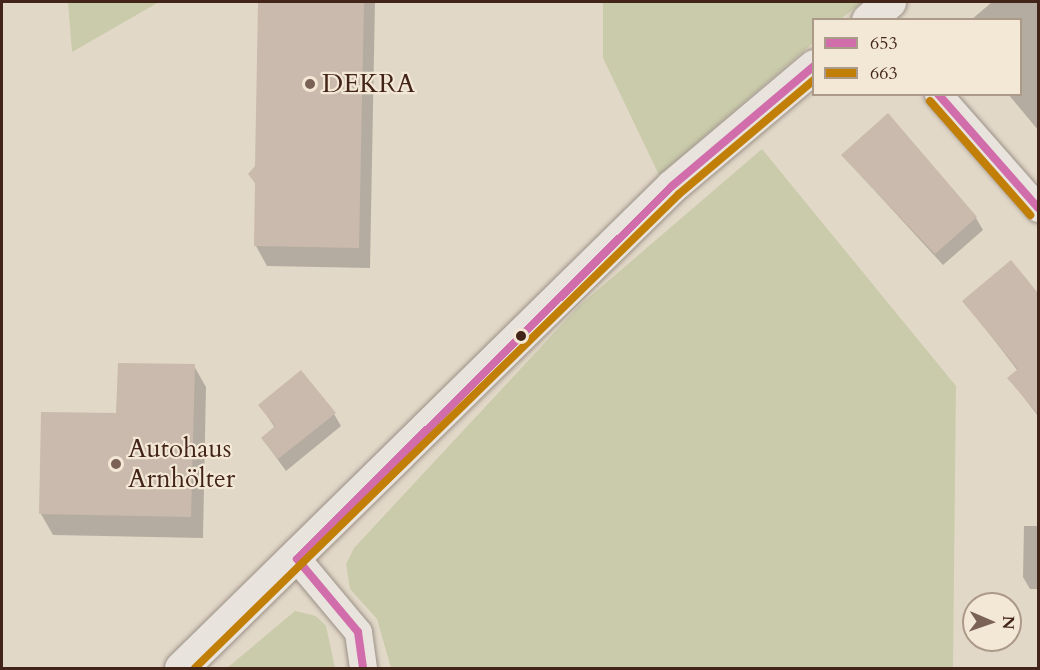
<!DOCTYPE html>
<meta charset="utf-8">
<style>
body{margin:0}
#map{position:relative;width:1040px;height:670px;overflow:hidden;background:#e2d8c8;font-family:Cardo,serif}
div>[style]{position:absolute}
.green>*{inset:0;background:#cacbab}
.shadow>*{inset:0;background:#0003}
.building>*{inset:0;background:#c9baad}
.roads{filter:drop-shadow(0 0 2px #9a9086) drop-shadow(0 0 2px #9a9086)}
.minor>*{height:27px;margin:-13.5px;padding:0 13.5px;transform-origin:13.5px;border-radius:13.5px;background:#e8e3dc}
.tertiary>*{height:33px;margin:-16.5px;padding:0 16.5px;transform-origin:16.5px;border-radius:16.5px;background:#e8e3dc}
.bus-1>*{height:8px;margin:-4px;padding:0 4px;transform-origin:4px;border-radius:4px;background:#d06daa}
.bus-2>*{height:8px;margin:-4px;padding:0 4px;transform-origin:4px;border-radius:4px;background:#c17f07}
.dots>*{width:16px;height:16px;translate:-50% -50%;box-sizing:border-box;border:3px solid #f3e8d5;border-radius:50%}
span{translate:-50% -50%;white-space:nowrap;text-align:center;line-height:1.15;-webkit-text-stroke:4.5px #f3e8d5;paint-order:stroke}
.poi-label{font-size:26px;color:#422418}
.left{translate:0 -50%;text-align:left}
.frame{position:absolute;inset:0;border:3px solid #422418;pointer-events:none}
.legend{position:absolute;left:812px;top:18px;width:210px;height:78px;box-sizing:border-box;background:#f3e8d5;border:2px solid #ac9a89;margin:0;padding:8px 10px;list-style:none;font-size:18px;color:#422418}
.legend li{display:flex;align-items:center;gap:12px;height:30px}
.legend b{width:30px;border:2px solid #ac9a89}
.north{position:absolute;left:962px;top:592px;width:60px;height:60px;box-sizing:border-box;background:#f3e8d5;border:2px solid #ac9a89;border-radius:50%;rotate:92deg;font-size:16px;font-weight:700;line-height:24px;text-align:center;color:#422418}
.north::after{content:'';display:block;margin:auto;width:21px;height:27px;background:#7a6356;clip-path:polygon(50% 0,100% 100%,50% 72%,0 100%)}
</style>
<div id="map">
<div class="green">
<div style="clip-path:polygon(68px 2px,159px 2px,72px 52px)"></div>
<div style="clip-path:polygon(603px 2px,862px 2px,841px 19px,814px 20px,813px 43px,659px 175px,603px 58px)"></div>
<div style="clip-path:polygon(762px 149px,956px 386px,953px 668px,391px 668px,377px 619px,350px 589px,346px 564px,354px 548px,579px 306px)"></div>
<div style="clip-path:polygon(295px 611px,316px 616px,326px 626px,335px 668px,227px 668px)"></div>
</div>
<div class="shadow">
<div style="clip-path:polygon(260px 2px,375px 2px,370px 268px,267px 266px,256px 246px,257px 186px,250px 174px,257px 166px)"></div>
<div style="clip-path:polygon(992px 2px,1038px 2px,1038px 130px,1008px 94px,1020px 94px,1020px 20px,971px 20px)"></div>
<div style="clip-path:polygon(843px 156px,976px 218px,983px 230px,943px 265px)"></div>
<div style="clip-path:polygon(1011px 262px,1038px 294px,1038px 416px,1009px 378px,1018px 371px,964px 301px)"></div>
<div style="clip-path:polygon(194px 366px,206px 387px,203px 538px,53px 535px,41px 514px,118px 415px)"></div>
<div style="clip-path:polygon(260px 405px,334px 414px,341px 426px,286px 471px,262px 438px,275px 428px)"></div>
<div style="clip-path:polygon(1024px 526px,1038px 526px,1038px 589px,1030px 589px,1023px 577px)"></div>
</div>
<div class="building">
<div style="clip-path:polygon(258px 2px,364px 2px,359px 248px,254px 246px,255px 183px,248px 174px,255px 166px)"></div>
<div style="clip-path:polygon(888px 113px,977px 217px,935px 254px,841px 155px)"></div>
<div style="clip-path:polygon(1011px 260px,1038px 293px,1038px 414px,1007px 378px,1018px 369px,962px 301px)"></div>
<div style="clip-path:polygon(118px 363px,195px 364px,191px 517px,39px 514px,41px 412px,116px 413px)"></div>
<div style="clip-path:polygon(301px 370px,336px 413px,278px 459px,261px 438px,275px 426px,258px 405px)"></div>
</div>
<div class="roads">
<div class="minor">
<div style="left:938px;top:94px;width:152px;rotate:48.7deg"></div>
<div style="left:297px;top:559px;width:95px;rotate:50.1deg"></div>
<div style="left:358px;top:632px;width:36px;rotate:82deg"></div>
</div>
<div class="tertiary">
<div style="left:868px;top:20px;width:28px;rotate:-41deg"></div>
<div style="left:181px;top:668px;width:688px;rotate:-44.47deg"></div>
<div style="left:672px;top:186px;width:186px;rotate:-40.2deg"></div>
</div>
</div>
<div class="bus-1">
<div style="left:938px;top:94px;width:152px;rotate:48.7deg"></div>
<div style="left:297px;top:559px;width:529px;rotate:-44.85deg"></div>
<div style="left:672px;top:186px;width:186px;rotate:-40.2deg"></div>
<div style="left:297px;top:559px;width:95px;rotate:50.1deg"></div>
<div style="left:358px;top:632px;width:36px;rotate:82deg"></div>
</div>
<div class="bus-2">
<div style="left:930px;top:101px;width:152px;rotate:48.7deg"></div>
<div style="left:195px;top:668px;width:677px;rotate:-44.4deg"></div>
<div style="left:679px;top:194px;width:177px;rotate:-40.2deg"></div>
</div>
<div class="dots">
<div style="left:310px;top:84px;background:#7a6356"></div>
<div style="left:521px;top:336px;background:#422418"></div>
<div style="left:116px;top:464px;background:#7a6356"></div>
</div>
<div class="poi-label">
<span class="left" style="left:322px;top:84px">DEKRA</span>
<span class="left" style="left:128px;top:464px">Autohaus<br>Arnhölter</span>
</div>
<div class="frame"></div>
<ul class="legend">
<li><b style="height:8px;background:#d06daa"></b>653</li>
<li><b style="height:8px;background:#c17f07"></b>663</li>
</ul>
<div class="north">N</div>
</div>
